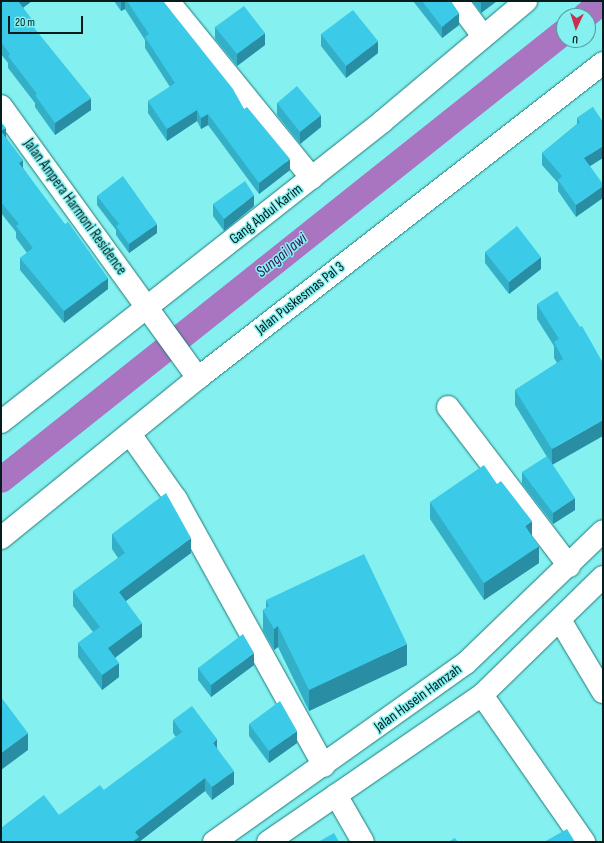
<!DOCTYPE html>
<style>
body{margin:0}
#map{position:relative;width:604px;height:843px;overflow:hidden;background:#84f1f0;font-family:"Sofia Sans Condensed",sans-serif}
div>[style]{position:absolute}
.canal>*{height:26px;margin:-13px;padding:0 13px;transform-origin:13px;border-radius:13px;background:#a974c0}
.roads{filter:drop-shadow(0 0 1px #207a7a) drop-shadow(0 0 1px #207a7a)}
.street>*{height:22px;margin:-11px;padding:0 11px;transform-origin:11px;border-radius:11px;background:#fff}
.secondary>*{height:22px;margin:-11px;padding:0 11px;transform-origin:11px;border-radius:11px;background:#fff}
.wall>*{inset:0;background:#33afc8}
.shaded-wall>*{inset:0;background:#298ea3}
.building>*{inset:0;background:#3bcbe9}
span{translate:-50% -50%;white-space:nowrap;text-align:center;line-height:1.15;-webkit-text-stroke:3px #84f1f0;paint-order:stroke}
.street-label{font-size:15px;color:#041c1c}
.water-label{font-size:16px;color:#410d54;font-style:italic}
.frame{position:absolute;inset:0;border:2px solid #041c1c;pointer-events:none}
.north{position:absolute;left:556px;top:8px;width:40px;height:40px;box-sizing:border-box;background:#84f1f0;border:1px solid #519c9b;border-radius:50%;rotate:184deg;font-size:11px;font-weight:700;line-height:16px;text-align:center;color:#041c1c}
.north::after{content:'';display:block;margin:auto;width:14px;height:18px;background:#c3334e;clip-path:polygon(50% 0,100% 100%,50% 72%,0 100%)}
.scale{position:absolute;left:8px;top:16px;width:75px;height:18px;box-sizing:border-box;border:2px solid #041c1c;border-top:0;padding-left:5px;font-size:12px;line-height:14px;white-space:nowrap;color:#041c1c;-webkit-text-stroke:3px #84f1f0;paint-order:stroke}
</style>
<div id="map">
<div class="canal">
<div style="left:585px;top:16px;width:23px;rotate:-40deg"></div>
<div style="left:1px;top:480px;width:719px;rotate:-38.51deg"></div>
</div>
<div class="roads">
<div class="street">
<div style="left:168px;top:1px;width:228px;rotate:50.9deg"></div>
<div style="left:457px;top:1px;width:44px;rotate:53.4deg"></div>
<div style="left:1px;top:106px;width:336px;rotate:54.1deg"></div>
<div style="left:448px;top:407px;width:200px;rotate:52.7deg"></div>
<div style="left:1px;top:422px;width:486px;rotate:-38.2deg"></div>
<div style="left:383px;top:121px;width:187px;rotate:-40deg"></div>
<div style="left:130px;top:434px;width:80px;rotate:54.7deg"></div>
<div style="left:176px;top:499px;width:305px;rotate:61deg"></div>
<div style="left:1px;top:538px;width:254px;rotate:-39.1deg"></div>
<div style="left:198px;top:378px;width:513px;rotate:-37.87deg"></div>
<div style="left:560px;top:620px;width:84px;rotate:59.2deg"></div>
<div style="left:482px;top:695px;width:179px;rotate:55.2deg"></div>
<div style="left:336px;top:795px;width:54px;rotate:60.1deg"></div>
</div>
<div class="secondary">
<div style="left:214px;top:842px;width:309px;rotate:-35.4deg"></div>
<div style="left:466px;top:663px;width:190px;rotate:-43.9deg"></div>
<div style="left:268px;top:842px;width:260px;rotate:-34.5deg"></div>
<div style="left:482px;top:695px;width:169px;rotate:-44.3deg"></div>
</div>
</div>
<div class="wall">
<div style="clip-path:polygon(1px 1px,32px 1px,23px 8px,34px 28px,91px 110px,55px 135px,35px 107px,35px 103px,8px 68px,8px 63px,1px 54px)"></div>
<div style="clip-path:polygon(114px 1px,163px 1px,244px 109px,290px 170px,259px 194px,208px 125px,201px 129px,197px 121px,167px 141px,148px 113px,148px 101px,170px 87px,145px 48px,145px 40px,125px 9px,121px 11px)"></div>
<div style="clip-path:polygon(413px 1px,451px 1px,459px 25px,442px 38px)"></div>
<div style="clip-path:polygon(472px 1px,497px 1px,481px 13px)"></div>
<div style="clip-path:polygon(215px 27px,265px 45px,237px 66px,215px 39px)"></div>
<div style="clip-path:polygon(321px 34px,378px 53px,346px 78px,321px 46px)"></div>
<div style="clip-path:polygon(277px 103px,321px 127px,300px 144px,277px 115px)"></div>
<div style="clip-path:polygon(593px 107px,590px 166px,576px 217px,558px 191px,558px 183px,542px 165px,542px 153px,577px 124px,577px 118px)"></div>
<div style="clip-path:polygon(1px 122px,6px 137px,23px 168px,108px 289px,64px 323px,20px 270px,20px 258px,27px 253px,16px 238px,16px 232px,1px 213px)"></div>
<div style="clip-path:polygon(97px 196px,157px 233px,129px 253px,116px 235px,116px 230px,97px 205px)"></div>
<div style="clip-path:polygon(213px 204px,254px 206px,224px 231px,213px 216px)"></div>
<div style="clip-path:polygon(485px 252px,541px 269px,509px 294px,485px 263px)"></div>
<div style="clip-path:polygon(537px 304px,580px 327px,552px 465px,575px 510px,553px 524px,522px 484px,522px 472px,552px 465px,515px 405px,515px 390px,557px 363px,554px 358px,554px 346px,537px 319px)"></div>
<div style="clip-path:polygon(430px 502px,532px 536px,539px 563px,484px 600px,430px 519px)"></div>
<div style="clip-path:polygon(112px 534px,191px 553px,126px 601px,142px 637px,115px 658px,119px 677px,102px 690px,78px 657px,78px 643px,93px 632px,73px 606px,73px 591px,118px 558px,112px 549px)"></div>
<div style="clip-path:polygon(266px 600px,407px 665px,309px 711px,278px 647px,274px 650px,263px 631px,263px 610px,266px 608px)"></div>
<div style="clip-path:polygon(254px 665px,211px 697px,198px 680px,198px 668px)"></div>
<div style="clip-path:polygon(173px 720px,217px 748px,234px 784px,212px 800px,205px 791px,139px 842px,59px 815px,104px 790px,176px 737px,173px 733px)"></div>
<div style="clip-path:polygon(249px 724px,297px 743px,269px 763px,249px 736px)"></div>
</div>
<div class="shaded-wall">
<div style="clip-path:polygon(17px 1px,32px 1px,17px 12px)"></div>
<div style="clip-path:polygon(121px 1px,125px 1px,125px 9px,121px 11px)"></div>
<div style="clip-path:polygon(481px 1px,497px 1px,481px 13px)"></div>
<div style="clip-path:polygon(459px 13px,459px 25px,442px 38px,442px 27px)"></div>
<div style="clip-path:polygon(34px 22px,34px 34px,31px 24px)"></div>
<div style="clip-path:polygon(265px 33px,265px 45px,237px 66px,237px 54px)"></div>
<div style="clip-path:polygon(378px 41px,378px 53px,346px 78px,346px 66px)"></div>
<div style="clip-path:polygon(91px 98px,91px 110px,55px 135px,55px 123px)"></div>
<div style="clip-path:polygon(197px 110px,197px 121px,167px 141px,167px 129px)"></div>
<div style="clip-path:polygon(208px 114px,208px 125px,201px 129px,201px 118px)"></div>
<div style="clip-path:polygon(321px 115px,321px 127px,300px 144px,300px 132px)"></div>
<div style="clip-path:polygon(6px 128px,6px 140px,1px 131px)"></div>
<div style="clip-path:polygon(603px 146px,603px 158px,584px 170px,584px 158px)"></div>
<div style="clip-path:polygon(290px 159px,290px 170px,259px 194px,259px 183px)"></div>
<div style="clip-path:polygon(23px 160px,23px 172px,19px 163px)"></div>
<div style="clip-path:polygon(603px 186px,603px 198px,576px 217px,576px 205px)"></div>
<div style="clip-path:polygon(254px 195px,254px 206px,224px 231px,224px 219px)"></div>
<div style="clip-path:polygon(157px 224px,157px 233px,129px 253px,129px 244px)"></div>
<div style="clip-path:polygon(541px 257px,541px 269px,509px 294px,509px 282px)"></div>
<div style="clip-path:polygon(108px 278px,108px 289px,64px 323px,64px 311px)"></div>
<div style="clip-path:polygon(603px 420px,603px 436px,552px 465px,552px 449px)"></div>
<div style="clip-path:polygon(575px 498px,575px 510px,553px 524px,553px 513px)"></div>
<div style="clip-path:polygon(532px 521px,532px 538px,525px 526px)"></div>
<div style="clip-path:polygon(191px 538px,191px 553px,119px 606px,119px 592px)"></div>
<div style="clip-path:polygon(539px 546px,539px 563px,484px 600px,484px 583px)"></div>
<div style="clip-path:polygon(142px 623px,142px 637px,108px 663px,108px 648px)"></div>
<div style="clip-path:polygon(278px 626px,278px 647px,274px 650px,274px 629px)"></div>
<div style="clip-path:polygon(407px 644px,407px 665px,309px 711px,309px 690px)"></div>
<div style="clip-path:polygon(254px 653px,254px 665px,211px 697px,211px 685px)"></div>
<div style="clip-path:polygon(119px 663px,119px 677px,102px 690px,102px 675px)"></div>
<div style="clip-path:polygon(297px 731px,297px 743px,269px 763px,269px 751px)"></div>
<div style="clip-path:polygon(28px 733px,28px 750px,1px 770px,1px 753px)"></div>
<div style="clip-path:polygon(217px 739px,217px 752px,213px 743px)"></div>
<div style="clip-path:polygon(234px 771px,234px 784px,212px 800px,212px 787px)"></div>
<div style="clip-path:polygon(205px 778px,205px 791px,139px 842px,132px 842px,135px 832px)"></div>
</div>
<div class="building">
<div style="clip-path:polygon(1px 1px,18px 1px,34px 22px,31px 24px,91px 98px,55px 123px,35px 95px,37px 94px,8px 56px,10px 54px,1px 42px)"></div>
<div style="clip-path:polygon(127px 1px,163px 1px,233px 89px,244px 109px,247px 107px,290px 159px,259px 183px,208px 114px,201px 118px,197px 110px,167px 129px,148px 101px,175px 83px,145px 37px,149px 34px)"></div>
<div style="clip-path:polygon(422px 1px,451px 1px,459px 13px,442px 27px)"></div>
<div style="clip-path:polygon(244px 6px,265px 33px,237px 54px,215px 27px)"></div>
<div style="clip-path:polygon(353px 10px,378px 41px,346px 66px,321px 34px)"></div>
<div style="clip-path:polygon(297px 86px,321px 115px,300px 132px,277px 103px)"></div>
<div style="clip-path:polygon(593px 107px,603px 122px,603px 146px,584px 158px,603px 184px,603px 186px,576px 205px,558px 180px,562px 176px,542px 153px,580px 122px,577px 118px)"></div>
<div style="clip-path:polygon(1px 122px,6px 128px,1px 131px,23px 160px,19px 163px,65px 224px,68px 222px,108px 278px,64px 311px,20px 258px,33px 248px,16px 226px,19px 224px,1px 202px)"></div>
<div style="clip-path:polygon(123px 176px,157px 224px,129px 244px,116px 226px,119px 224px,97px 196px)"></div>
<div style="clip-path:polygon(245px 181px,254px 195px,224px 219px,213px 204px)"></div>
<div style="clip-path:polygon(517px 226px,541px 257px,509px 282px,485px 252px)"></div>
<div style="clip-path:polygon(557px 291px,580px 327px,582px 326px,603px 363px,603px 420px,552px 449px,515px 390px,563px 359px,554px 342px,559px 339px,537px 304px)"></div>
<div style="clip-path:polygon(547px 456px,575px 498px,553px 513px,522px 472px)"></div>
<div style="clip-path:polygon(484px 465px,497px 484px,501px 481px,532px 521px,525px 526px,539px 546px,484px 583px,430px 502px)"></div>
<div style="clip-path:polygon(166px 493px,191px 538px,119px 592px,142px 623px,108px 648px,119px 663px,102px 675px,78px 643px,100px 627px,73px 591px,125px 553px,112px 534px)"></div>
<div style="clip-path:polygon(364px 554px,407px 644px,309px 690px,278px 626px,274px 629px,263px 610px,269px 606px,266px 600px)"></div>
<div style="clip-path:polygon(243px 634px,254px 653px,211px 685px,198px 668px)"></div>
<div style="clip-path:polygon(1px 697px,28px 733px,1px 753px)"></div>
<div style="clip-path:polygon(280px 701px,297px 731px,269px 751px,249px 724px)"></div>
<div style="clip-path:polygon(192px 706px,217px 739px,213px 743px,234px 771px,212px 787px,205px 778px,135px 832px,139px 837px,132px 842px,1px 842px,1px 828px,44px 795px,59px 815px,100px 785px,104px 790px,182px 732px,173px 720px)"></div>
<div style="clip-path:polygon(567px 829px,575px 842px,544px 842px)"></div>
<div style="clip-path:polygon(334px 833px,339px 842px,318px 842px)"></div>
<div style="clip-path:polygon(455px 838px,458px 842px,448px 842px)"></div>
</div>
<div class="street-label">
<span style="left:75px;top:207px;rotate:54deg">Jalan Ampera Harmoni Residence</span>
<span style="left:266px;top:214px;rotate:-38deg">Gang Abdul Karim</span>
<span style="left:300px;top:298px;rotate:-38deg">Jalan Puskesmas Pal 3</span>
<span style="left:418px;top:698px;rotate:-36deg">Jalan Husein Hamzah</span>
</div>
<div class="water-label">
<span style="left:282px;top:256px;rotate:-39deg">Sungai Jawi</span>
</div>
<div class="frame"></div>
<div class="north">U</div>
<div class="scale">20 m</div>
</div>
